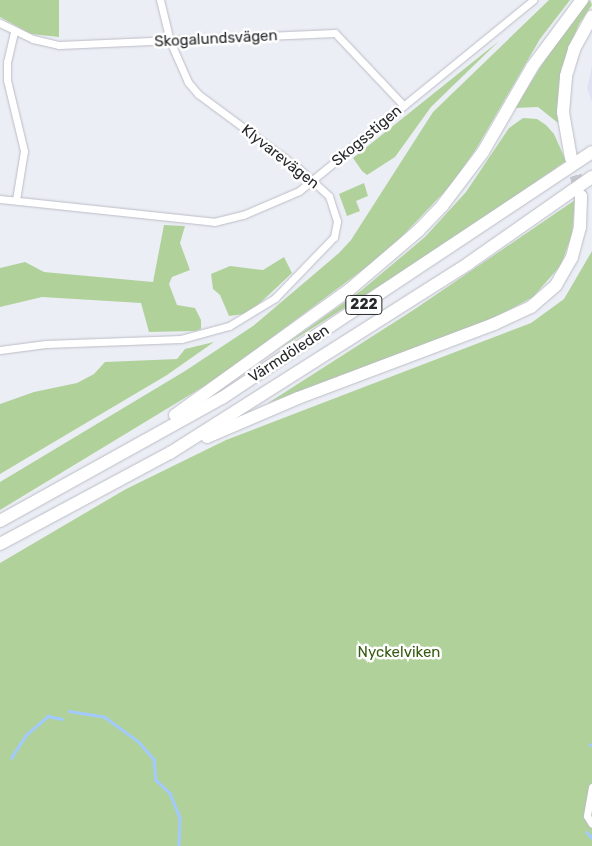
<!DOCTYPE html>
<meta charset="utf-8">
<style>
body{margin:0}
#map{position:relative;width:592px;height:846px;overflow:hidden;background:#eceef6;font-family:Rubik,sans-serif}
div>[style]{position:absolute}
.built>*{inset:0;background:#dfe2f2}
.green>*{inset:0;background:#b0d29a}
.stream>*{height:2.5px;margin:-1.25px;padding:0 1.25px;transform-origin:1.25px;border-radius:1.25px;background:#a3cafe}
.motorway-tunnel>*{height:12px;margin-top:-6px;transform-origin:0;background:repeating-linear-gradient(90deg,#c5c7ce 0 12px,transparent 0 18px)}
.roads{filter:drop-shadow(0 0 1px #bbbcc4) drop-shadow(0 0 1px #bbbcc4)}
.minor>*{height:7px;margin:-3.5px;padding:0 3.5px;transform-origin:3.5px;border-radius:3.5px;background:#fff}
.motorway>*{height:12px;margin:-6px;padding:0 6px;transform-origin:6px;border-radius:6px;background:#fff}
span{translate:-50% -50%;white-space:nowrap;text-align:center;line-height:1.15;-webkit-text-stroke:5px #fff;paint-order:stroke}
.shield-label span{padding:1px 4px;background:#fff;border:1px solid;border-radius:4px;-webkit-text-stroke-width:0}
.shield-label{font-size:14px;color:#28292c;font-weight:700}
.street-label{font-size:15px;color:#28292c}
.park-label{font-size:15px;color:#355a10}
</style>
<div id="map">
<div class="built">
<div style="clip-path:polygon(592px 66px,592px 102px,587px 88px)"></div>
</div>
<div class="green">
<div style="clip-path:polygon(0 0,59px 0,59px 37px,31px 34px,0 17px)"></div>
<div style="clip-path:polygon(549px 0,570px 0,540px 39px,476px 149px,451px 185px,388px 251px,216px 379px,0 510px,0 482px,185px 371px,253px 326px,339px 253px,351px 240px,433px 112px)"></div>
<div style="clip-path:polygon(590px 0,592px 5px,579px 24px,561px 69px,558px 123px,538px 107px,515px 108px,564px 29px)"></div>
<div style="clip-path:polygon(499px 41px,431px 107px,395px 157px,367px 175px,362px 171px,353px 158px)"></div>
<div style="clip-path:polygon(523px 118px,537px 119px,546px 125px,554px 134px,566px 161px,446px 244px,276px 351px,362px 290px,425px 237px,466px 192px,509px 128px)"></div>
<div style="clip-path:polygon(364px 183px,368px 196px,356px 201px,360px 211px,347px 216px,339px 194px)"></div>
<div style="clip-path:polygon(575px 200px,572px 234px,561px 265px,533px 297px,492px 319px,268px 403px,415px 309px)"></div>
<div style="clip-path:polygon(164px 225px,185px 226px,180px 243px,190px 270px,172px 277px,169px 284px,177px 305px,195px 308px,201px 320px,201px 329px,195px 331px,149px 332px,141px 303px,42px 297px,0 307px,0 268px,25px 262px,44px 272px,153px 282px)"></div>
<div style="clip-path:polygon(592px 251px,592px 846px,0 846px,0 563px,126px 489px,226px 440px,531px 323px,564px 299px)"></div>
<div style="clip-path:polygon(284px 257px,292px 273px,260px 303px,244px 314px,229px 316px,220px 295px,213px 289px,211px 274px,230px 266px,263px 270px)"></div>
<div style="clip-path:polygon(214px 342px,167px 375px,0 474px,0 404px,34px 392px,77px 383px,94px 374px,105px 362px,177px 359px,185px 349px)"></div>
</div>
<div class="stream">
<div style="left:69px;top:711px;width:36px;rotate:9deg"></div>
<div style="left:105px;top:717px;width:42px;rotate:36.3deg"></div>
<div style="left:139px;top:742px;width:23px;rotate:49deg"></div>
<div style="left:154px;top:759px;width:21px;rotate:85deg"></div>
<div style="left:156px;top:780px;width:19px;rotate:43deg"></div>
<div style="left:170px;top:793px;width:27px;rotate:68deg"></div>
<div style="left:180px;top:818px;width:28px;rotate:92deg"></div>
<div style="left:590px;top:745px;width:2px;rotate:-27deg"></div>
<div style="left:11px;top:758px;width:27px;rotate:-57deg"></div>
<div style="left:26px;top:735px;width:29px;rotate:-41deg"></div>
<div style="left:48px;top:716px;width:14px;rotate:12deg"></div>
<div style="left:587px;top:832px;width:8px;rotate:50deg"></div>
</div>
<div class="motorway-tunnel">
<div style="left:571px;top:158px;width:39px;rotate:75deg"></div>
</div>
<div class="roads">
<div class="minor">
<div style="left:0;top:23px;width:37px;rotate:26deg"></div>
<div style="left:33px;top:39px;width:27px;rotate:13deg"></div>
<div style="left:59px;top:45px;width:276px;rotate:-2.5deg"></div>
<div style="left:335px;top:33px;width:100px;rotate:46.6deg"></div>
<div style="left:14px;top:32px;width:31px;rotate:103deg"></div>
<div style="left:7px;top:62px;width:18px;rotate:90deg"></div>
<div style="left:7px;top:80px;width:73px;rotate:76.5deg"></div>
<div style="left:24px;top:151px;width:50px;rotate:99.3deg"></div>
<div style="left:0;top:199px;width:215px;rotate:6.1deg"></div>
<div style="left:214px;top:222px;width:30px;rotate:-14deg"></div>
<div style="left:243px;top:215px;width:61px;rotate:-23.2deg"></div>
<div style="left:299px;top:191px;width:302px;rotate:-39.2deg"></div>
<div style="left:0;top:350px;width:46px;rotate:-7.4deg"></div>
<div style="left:46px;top:344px;width:135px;rotate:-2.1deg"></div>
<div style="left:181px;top:339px;width:50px;rotate:-15.2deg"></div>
<div style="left:229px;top:326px;width:54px;rotate:-31.3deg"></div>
<div style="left:275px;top:298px;width:85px;rotate:-46deg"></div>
<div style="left:334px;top:237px;width:16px;rotate:-79deg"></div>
<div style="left:337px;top:221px;width:26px;rotate:-108deg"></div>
<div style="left:329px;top:196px;width:42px;rotate:-137.9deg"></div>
<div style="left:298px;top:168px;width:124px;rotate:-143.5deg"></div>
<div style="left:198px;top:94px;width:16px;rotate:-130deg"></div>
<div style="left:188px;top:82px;width:45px;rotate:-113.7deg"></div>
<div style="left:170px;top:41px;width:42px;rotate:-103.7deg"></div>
<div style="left:592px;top:787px;width:29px;rotate:100deg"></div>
<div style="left:587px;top:816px;width:9px;rotate:58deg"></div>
</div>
<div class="motorway">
<div style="left:571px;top:158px;width:47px;rotate:-99.9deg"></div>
<div style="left:563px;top:112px;width:36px;rotate:-85deg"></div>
<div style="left:566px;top:76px;width:28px;rotate:-73deg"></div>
<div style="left:574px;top:49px;width:37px;rotate:-61deg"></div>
<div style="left:175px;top:415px;width:214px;rotate:-35.7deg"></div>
<div style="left:349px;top:290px;width:91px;rotate:-40.5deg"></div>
<div style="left:418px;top:231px;width:35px;rotate:-46deg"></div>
<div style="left:442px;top:206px;width:68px;rotate:-52.8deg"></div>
<div style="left:483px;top:152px;width:98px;rotate:-60deg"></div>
<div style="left:532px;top:67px;width:84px;rotate:-53.3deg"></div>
<div style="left:207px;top:437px;width:99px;rotate:-23.2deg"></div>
<div style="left:298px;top:398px;width:210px;rotate:-20.7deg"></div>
<div style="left:494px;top:324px;width:41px;rotate:-24.7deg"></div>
<div style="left:531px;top:307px;width:33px;rotate:-41deg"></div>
<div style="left:556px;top:285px;width:32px;rotate:-60deg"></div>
<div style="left:572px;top:257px;width:31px;rotate:-75deg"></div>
<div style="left:580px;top:227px;width:31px;rotate:-88deg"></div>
<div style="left:0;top:521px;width:254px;rotate:-29deg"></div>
<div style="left:222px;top:398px;width:444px;rotate:-33.6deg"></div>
<div style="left:0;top:544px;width:193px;rotate:-28.2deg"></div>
<div style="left:170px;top:453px;width:354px;rotate:-32.4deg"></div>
<div style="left:469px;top:263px;width:150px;rotate:-35deg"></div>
</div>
</div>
<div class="shield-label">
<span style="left:364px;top:305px">222</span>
</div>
<div class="street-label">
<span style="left:216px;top:39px;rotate:-3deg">Skogalundsvägen</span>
<span style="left:367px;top:136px;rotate:-40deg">Skogsstigen</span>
<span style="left:280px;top:157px;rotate:38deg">Klyvarevägen</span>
<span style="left:289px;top:354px;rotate:-33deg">Värmdöleden</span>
</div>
<div class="park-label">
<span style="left:399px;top:653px">Nyckelviken</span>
</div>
</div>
